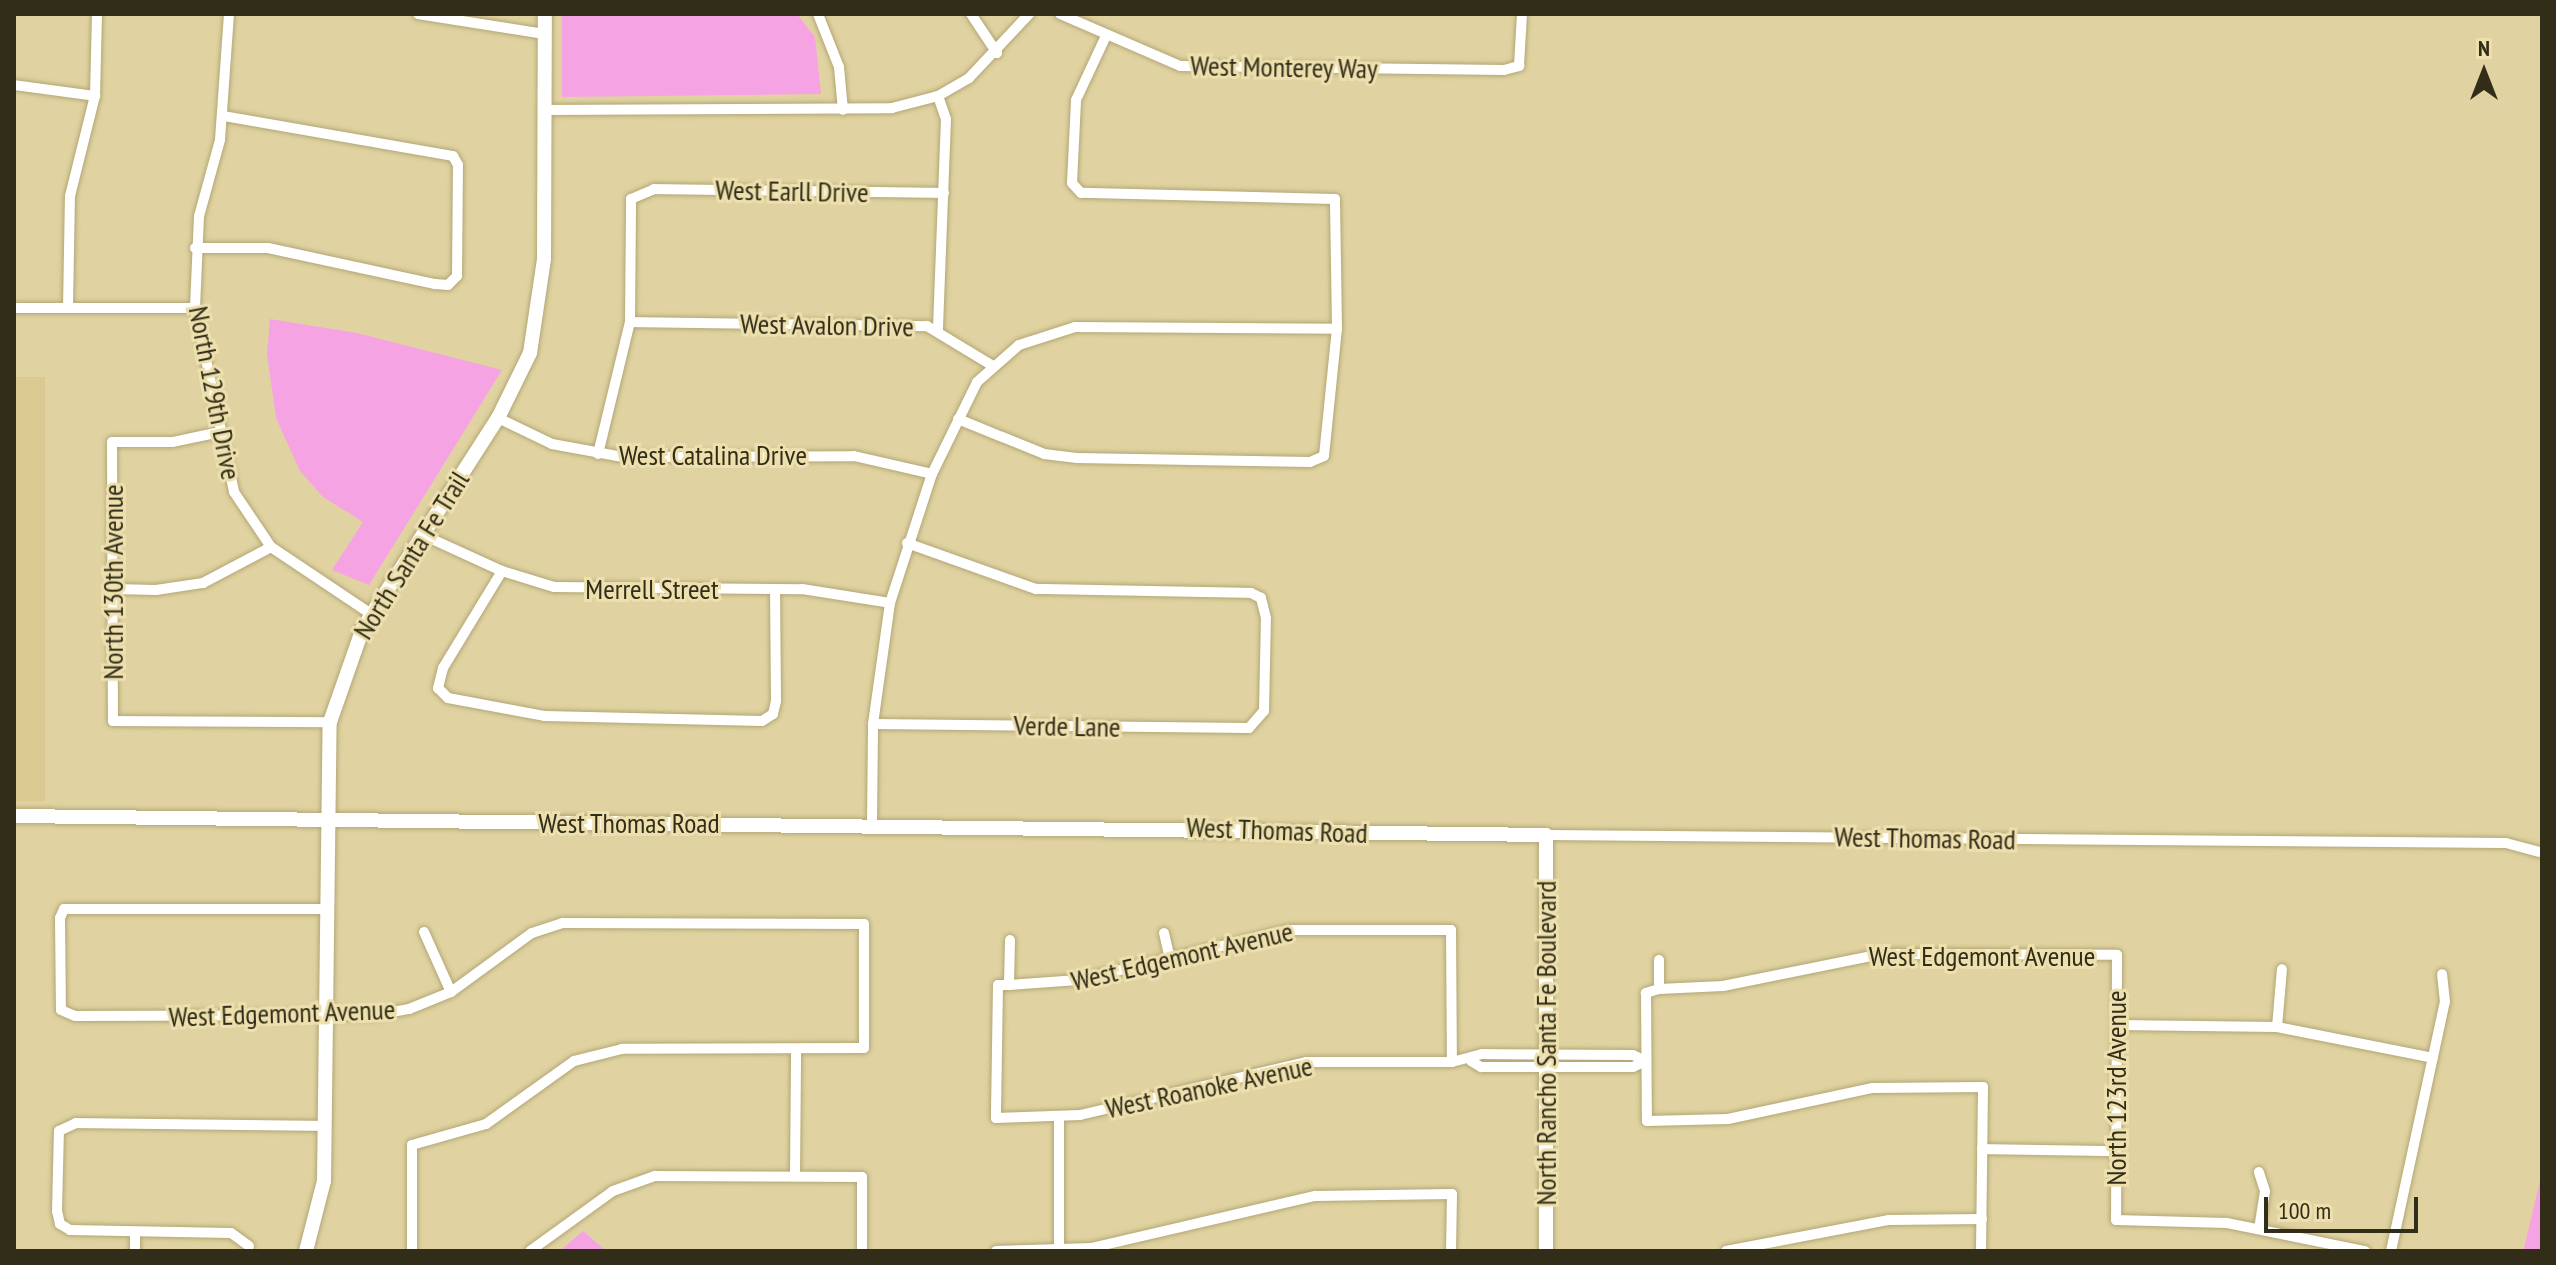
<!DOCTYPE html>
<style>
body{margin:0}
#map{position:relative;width:2556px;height:1265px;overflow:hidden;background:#e0d3a1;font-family:"PT Sans Narrow",sans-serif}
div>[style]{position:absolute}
.built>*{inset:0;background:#daca91}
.green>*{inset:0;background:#f6a3e4}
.roads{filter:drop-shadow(0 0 2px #b3a676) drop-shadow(0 0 2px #b3a676)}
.street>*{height:10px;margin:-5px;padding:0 5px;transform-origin:5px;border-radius:5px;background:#fff}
.secondary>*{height:14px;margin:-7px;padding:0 7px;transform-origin:7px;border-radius:7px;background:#fff}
span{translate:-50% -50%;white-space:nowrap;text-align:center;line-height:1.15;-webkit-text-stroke:6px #ede0ae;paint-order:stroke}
.street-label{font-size:28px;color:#322d19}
.frame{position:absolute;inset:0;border:16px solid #322d19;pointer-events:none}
.north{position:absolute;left:2444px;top:32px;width:80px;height:80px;-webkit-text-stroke:6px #ede0ae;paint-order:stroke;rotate:0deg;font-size:22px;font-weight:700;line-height:32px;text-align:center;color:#322d19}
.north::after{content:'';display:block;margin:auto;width:28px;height:36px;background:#322d19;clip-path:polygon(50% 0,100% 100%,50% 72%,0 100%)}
.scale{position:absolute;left:2264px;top:1197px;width:154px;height:36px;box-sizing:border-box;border:4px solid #322d19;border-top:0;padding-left:10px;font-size:24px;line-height:28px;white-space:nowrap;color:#322d19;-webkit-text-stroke:6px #ede0ae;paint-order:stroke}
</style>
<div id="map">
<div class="built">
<div style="clip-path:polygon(14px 377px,45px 377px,45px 801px,14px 801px)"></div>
</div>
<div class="green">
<div style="clip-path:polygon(562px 14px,797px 14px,815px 37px,821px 94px,562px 97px)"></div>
<div style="clip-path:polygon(270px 319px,357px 333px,502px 370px,369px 585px,332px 570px,363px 522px,323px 497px,300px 471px,276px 418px,267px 354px)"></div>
<div style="clip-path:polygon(2542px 1172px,2542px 1251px,2523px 1251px,2524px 1248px)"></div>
<div style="clip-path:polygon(583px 1231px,606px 1251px,558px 1251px,562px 1249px)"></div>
</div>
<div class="roads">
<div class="street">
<div style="left:229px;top:14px;width:126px;rotate:94.1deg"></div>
<div style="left:220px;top:140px;width:79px;rotate:105.4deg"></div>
<div style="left:199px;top:216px;width:92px;rotate:92.5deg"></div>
<div style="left:195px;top:308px;width:188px;rotate:78deg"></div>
<div style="left:234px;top:492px;width:66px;rotate:56.1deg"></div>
<div style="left:271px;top:547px;width:120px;rotate:33.8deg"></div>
<div style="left:418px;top:14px;width:128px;rotate:9deg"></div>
<div style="left:818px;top:14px;width:57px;rotate:68.4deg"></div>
<div style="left:839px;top:67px;width:43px;rotate:84.7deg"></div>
<div style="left:971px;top:14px;width:47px;rotate:56.3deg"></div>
<div style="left:1060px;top:14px;width:131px;rotate:23.4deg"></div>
<div style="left:1180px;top:66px;width:324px;rotate:0.7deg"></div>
<div style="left:1504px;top:70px;width:16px;rotate:-15deg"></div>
<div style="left:1519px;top:66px;width:52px;rotate:-86.7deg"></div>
<div style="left:14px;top:85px;width:82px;rotate:7.7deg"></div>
<div style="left:938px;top:96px;width:24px;rotate:71deg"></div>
<div style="left:946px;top:119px;width:210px;rotate:92.2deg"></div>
<div style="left:544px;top:110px;width:348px;rotate:-0.3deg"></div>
<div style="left:892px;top:108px;width:48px;rotate:-14.6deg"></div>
<div style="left:938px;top:96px;width:36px;rotate:-30deg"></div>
<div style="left:969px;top:78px;width:88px;rotate:-46.8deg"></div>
<div style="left:195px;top:248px;width:73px"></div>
<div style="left:268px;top:248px;width:171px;rotate:12.2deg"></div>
<div style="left:435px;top:284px;width:13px;rotate:4deg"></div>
<div style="left:448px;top:285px;width:13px;rotate:-45deg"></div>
<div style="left:457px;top:276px;width:111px;rotate:-89.5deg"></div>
<div style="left:458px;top:165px;width:10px;rotate:-119deg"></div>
<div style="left:453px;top:156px;width:233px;rotate:-170.1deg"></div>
<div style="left:14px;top:308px;width:181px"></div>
<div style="left:68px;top:308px;width:112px;rotate:-89deg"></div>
<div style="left:70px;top:196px;width:103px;rotate:-76deg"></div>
<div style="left:95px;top:96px;width:82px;rotate:-88.6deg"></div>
<div style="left:630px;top:322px;width:297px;rotate:0.8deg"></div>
<div style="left:927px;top:326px;width:77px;rotate:31.2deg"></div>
<div style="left:498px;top:418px;width:60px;rotate:25.7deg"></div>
<div style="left:552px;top:444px;width:72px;rotate:10.4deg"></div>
<div style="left:623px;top:457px;width:231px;rotate:-0.2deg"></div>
<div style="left:854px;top:456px;width:80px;rotate:13deg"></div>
<div style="left:958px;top:419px;width:93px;rotate:22.1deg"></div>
<div style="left:1044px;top:454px;width:33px;rotate:7deg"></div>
<div style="left:1077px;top:458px;width:233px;rotate:1deg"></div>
<div style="left:1310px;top:462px;width:15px;rotate:-23deg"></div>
<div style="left:1324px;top:456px;width:128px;rotate:-84.2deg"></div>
<div style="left:1337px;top:329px;width:130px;rotate:-90.9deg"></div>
<div style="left:1335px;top:199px;width:254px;rotate:-178.6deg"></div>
<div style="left:1081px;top:193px;width:13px;rotate:-132deg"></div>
<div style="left:1072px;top:183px;width:83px;rotate:-87.2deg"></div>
<div style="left:1076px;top:100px;width:71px;rotate:-64.9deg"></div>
<div style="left:220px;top:432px;width:49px;rotate:168.2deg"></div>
<div style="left:172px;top:442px;width:60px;rotate:180deg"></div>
<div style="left:112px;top:442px;width:279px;rotate:89.8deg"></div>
<div style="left:113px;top:721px;width:217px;rotate:0.3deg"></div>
<div style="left:598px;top:454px;width:136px;rotate:-76.4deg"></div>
<div style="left:630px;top:322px;width:123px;rotate:-89.5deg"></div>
<div style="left:631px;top:199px;width:25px;rotate:-23deg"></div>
<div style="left:654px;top:189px;width:290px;rotate:0.8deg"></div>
<div style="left:423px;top:535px;width:87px;rotate:24.5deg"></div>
<div style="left:502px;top:571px;width:54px;rotate:17.1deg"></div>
<div style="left:554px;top:587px;width:248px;rotate:0.5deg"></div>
<div style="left:802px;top:589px;width:89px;rotate:9deg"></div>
<div style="left:502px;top:571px;width:114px;rotate:121.3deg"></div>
<div style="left:443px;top:668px;width:21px;rotate:104deg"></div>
<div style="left:438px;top:688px;width:14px;rotate:45deg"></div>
<div style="left:448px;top:698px;width:99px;rotate:10.5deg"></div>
<div style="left:545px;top:716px;width:217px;rotate:1.3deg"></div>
<div style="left:762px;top:721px;width:13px;rotate:-32deg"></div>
<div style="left:773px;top:714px;width:13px;rotate:-77deg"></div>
<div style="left:776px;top:701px;width:112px;rotate:-90.5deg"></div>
<div style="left:114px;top:589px;width:42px;rotate:1.4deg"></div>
<div style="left:156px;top:590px;width:48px;rotate:-8.5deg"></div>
<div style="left:203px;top:583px;width:77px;rotate:-27.9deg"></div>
<div style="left:873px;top:724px;width:376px;rotate:0.6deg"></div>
<div style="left:1249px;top:728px;width:23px;rotate:-49deg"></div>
<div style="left:1264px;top:711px;width:93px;rotate:-88.8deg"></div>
<div style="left:1266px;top:618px;width:21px;rotate:-104deg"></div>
<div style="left:1261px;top:598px;width:11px;rotate:-153deg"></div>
<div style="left:1251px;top:593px;width:215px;rotate:-178.9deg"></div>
<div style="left:1036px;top:589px;width:137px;rotate:-160.4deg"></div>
<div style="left:872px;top:824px;width:100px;rotate:-89.4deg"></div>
<div style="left:873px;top:724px;width:122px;rotate:-82deg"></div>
<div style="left:890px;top:603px;width:136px;rotate:-72deg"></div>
<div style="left:932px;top:474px;width:102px;rotate:-63.9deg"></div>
<div style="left:977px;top:382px;width:56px;rotate:-41.4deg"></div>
<div style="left:1019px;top:345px;width:59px;rotate:-17.8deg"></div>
<div style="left:1075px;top:327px;width:262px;rotate:0.4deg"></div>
<div style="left:1546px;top:835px;width:960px;rotate:0.48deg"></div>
<div style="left:2506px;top:843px;width:34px;rotate:15deg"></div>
<div style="left:328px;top:909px;width:264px;rotate:180deg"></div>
<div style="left:64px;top:909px;width:10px;rotate:114deg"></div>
<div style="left:60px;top:918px;width:92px;rotate:89.4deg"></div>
<div style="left:61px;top:1010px;width:15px;rotate:23deg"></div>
<div style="left:75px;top:1016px;width:300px;rotate:-0.2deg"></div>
<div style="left:375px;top:1015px;width:35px;rotate:-10deg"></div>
<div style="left:409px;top:1009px;width:45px;rotate:-22deg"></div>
<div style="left:451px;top:992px;width:100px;rotate:-36.1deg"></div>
<div style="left:532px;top:933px;width:33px;rotate:-18deg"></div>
<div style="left:563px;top:923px;width:301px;rotate:0.2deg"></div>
<div style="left:864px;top:924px;width:124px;rotate:90deg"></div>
<div style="left:864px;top:1048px;width:242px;rotate:179.8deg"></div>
<div style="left:622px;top:1049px;width:49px;rotate:166deg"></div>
<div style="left:574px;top:1061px;width:108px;rotate:144.4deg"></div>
<div style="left:486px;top:1124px;width:77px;rotate:164.2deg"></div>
<div style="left:412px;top:1145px;width:106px;rotate:90deg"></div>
<div style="left:424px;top:932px;width:66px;rotate:65.8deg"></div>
<div style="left:1164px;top:933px;width:27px;rotate:77deg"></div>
<div style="left:1010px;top:940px;width:45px;rotate:91.3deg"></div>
<div style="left:1009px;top:985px;width:11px;rotate:180deg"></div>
<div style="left:998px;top:985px;width:133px;rotate:90.9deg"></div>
<div style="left:996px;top:1118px;width:84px;rotate:-2deg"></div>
<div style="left:1080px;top:1115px;width:232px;rotate:-13.2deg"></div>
<div style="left:1306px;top:1062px;width:146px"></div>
<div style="left:1452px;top:1062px;width:31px;rotate:-15deg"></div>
<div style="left:1482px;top:1054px;width:151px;rotate:0.4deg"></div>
<div style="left:1633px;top:1055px;width:14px;rotate:25deg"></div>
<div style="left:1659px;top:960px;width:29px;rotate:90deg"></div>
<div style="left:1659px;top:989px;width:14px;rotate:163deg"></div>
<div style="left:1646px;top:993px;width:128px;rotate:89.6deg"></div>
<div style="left:1647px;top:1121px;width:81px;rotate:-1.4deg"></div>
<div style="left:1728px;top:1119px;width:148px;rotate:-12.1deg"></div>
<div style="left:1873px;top:1088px;width:110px;rotate:-0.5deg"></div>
<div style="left:1983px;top:1087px;width:164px;rotate:90.7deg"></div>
<div style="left:1009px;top:985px;width:69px;rotate:-4.1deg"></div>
<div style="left:1078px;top:980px;width:217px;rotate:-13.3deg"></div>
<div style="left:1289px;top:930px;width:162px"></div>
<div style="left:1451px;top:930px;width:132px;rotate:89.6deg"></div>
<div style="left:1659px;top:989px;width:64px;rotate:-2.7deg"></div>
<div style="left:1723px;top:986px;width:161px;rotate:-11.4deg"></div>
<div style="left:1881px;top:954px;width:236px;rotate:0.2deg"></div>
<div style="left:2117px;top:955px;width:265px;rotate:90.2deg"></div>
<div style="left:2116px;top:1220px;width:111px;rotate:1.5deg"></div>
<div style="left:2227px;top:1223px;width:141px;rotate:11.5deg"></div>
<div style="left:2117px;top:1025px;width:160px;rotate:0.7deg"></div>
<div style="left:2277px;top:1027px;width:159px;rotate:11.2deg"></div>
<div style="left:2277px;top:1027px;width:58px;rotate:-85.1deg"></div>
<div style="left:1471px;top:1061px;width:12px;rotate:31deg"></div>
<div style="left:1481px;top:1067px;width:152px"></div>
<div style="left:1633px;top:1067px;width:14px;rotate:-25deg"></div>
<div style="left:1059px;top:1118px;width:130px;rotate:90deg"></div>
<div style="left:1982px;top:1149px;width:134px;rotate:0.9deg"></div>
<div style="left:795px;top:1176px;width:127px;rotate:-89.5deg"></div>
<div style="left:2259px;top:1229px;width:38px;rotate:-81deg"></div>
<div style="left:2265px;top:1191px;width:20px;rotate:-108deg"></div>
<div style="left:249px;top:1246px;width:22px;rotate:-144deg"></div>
<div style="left:231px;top:1233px;width:161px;rotate:-178.9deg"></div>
<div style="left:70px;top:1230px;width:12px;rotate:-149deg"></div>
<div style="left:60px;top:1224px;width:13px;rotate:-103deg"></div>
<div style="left:57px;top:1211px;width:80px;rotate:-88.6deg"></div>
<div style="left:59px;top:1131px;width:19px;rotate:-25deg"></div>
<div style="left:76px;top:1123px;width:250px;rotate:0.7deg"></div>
<div style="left:135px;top:1251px;width:19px;rotate:-90deg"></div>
<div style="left:530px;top:1251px;width:102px;rotate:-35.9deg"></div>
<div style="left:613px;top:1191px;width:45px;rotate:-19.7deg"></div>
<div style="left:655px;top:1176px;width:207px;rotate:0.3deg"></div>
<div style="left:862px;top:1177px;width:74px;rotate:90deg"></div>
<div style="left:996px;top:1251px;width:95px;rotate:-1.8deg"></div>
<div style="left:1091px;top:1248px;width:230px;rotate:-13.1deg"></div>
<div style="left:1315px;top:1196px;width:137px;rotate:-0.8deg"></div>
<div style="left:1452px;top:1194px;width:57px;rotate:91deg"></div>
<div style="left:1726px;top:1251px;width:166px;rotate:-10.8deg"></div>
<div style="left:1889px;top:1220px;width:93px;rotate:-0.6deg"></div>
<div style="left:2391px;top:1251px;width:255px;rotate:-77.8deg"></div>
<div style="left:2445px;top:1002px;width:28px;rotate:-96deg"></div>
</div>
<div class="secondary">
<div style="left:14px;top:816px;width:1532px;rotate:0.71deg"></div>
<div style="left:1546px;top:835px;width:416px;rotate:90deg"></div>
<div style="left:306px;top:1251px;width:72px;rotate:-75.6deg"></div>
<div style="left:324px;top:1181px;width:459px;rotate:-89.3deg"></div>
<div style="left:330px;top:722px;width:100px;rotate:-70.7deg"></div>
<div style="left:363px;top:628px;width:250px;rotate:-57.3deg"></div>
<div style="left:498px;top:418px;width:72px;rotate:-63.8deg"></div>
<div style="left:530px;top:353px;width:95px;rotate:-81.5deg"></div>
<div style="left:544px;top:259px;width:245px;rotate:-89.8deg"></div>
</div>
</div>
<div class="street-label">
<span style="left:1284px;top:67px;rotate:1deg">West Monterey Way</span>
<span style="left:792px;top:191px;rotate:1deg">West Earll Drive</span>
<span style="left:827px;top:325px;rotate:1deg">West Avalon Drive</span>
<span style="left:215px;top:393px;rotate:79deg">North 129th Drive</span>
<span style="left:713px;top:455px">West Catalina Drive</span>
<span style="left:411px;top:555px;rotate:-58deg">North Santa Fe Trail</span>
<span style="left:113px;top:582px;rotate:-90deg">North 130th Avenue</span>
<span style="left:652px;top:589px">Merrell Street</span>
<span style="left:1067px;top:726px;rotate:1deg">Verde Lane</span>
<span style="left:629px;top:823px">West Thomas Road</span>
<span style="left:1277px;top:830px;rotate:2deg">West Thomas Road</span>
<span style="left:1925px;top:838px;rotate:1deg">West Thomas Road</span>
<span style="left:1182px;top:956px;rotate:-13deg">West Edgemont Avenue</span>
<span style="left:1982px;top:956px">West Edgemont Avenue</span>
<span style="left:282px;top:1013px;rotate:-2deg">West Edgemont Avenue</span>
<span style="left:1546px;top:1043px;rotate:-90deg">North Rancho Santa Fe Boulevard</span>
<span style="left:1209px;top:1087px;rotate:-12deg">West Roanoke Avenue</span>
<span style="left:2116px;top:1088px;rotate:-90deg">North 123rd Avenue</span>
</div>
<div class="frame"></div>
<div class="north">N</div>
<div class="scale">100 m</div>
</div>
